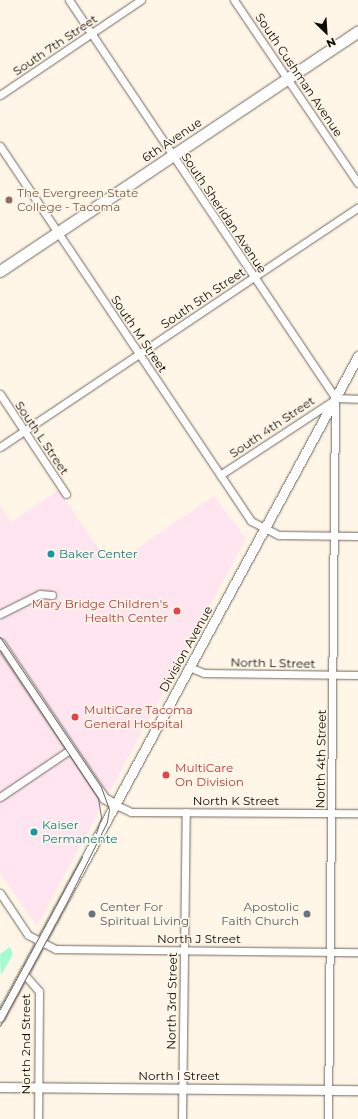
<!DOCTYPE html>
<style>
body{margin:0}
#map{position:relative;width:358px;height:1119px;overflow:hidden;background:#fff6e8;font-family:Montserrat,sans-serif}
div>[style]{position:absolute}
.medical>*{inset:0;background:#fee5ef}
.green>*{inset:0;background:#a2fdd1}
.roads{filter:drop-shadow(0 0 1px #71695d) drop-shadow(0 0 1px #71695d)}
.minor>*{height:7px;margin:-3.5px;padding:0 3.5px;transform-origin:3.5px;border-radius:3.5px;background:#fff}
.secondary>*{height:9px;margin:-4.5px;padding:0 4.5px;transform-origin:4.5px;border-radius:4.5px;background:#fff}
.primary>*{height:11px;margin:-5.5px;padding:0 5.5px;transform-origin:5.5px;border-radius:5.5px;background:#fff}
.tram>*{height:1px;margin:-0.5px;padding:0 0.5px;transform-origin:0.5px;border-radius:0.5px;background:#716c64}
.dots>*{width:11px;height:11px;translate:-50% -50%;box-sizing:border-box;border:2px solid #fff6e8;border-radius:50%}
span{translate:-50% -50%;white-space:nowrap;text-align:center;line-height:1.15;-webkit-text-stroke:3px #fff6e8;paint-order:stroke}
.street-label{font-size:12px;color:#0f0c08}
.education-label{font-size:12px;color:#785e54}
.left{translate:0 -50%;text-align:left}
.culture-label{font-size:12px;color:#0d838f}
.health-label{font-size:12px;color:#be3a42}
.right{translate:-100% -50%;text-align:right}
.worship-label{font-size:12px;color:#5b616d}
.north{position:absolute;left:306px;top:12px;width:40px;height:40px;-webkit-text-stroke:3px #fff6e8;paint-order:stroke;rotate:155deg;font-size:11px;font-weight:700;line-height:16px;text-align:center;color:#0f0c08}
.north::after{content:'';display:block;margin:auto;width:14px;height:18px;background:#0f0c08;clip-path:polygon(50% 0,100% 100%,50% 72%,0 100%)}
</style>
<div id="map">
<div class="medical">
<div style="clip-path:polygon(59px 490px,106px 560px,120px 551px,125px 557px,214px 496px,246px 539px,37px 926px,0 874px,0 505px,11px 522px)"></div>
</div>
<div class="green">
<div style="clip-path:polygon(10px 947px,13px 954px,1px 975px,0 954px)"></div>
</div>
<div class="roads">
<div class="minor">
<div style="left:69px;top:0;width:479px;rotate:56.2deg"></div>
<div style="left:234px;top:0;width:221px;rotate:55.9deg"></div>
<div style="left:0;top:95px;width:170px;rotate:-34deg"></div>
<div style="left:0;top:146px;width:451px;rotate:56.2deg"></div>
<div style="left:251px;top:521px;width:31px;rotate:27deg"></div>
<div style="left:279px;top:535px;width:79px;rotate:0.7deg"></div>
<div style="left:0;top:394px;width:120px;rotate:56.6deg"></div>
<div style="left:335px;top:398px;width:23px;rotate:2deg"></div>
<div style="left:0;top:447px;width:431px;rotate:-33.8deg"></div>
<div style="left:220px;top:475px;width:136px;rotate:-33.3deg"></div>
<div style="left:0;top:614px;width:45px;rotate:-26.6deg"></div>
<div style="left:40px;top:594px;width:12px;rotate:5deg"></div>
<div style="left:189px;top:667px;width:16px;rotate:22deg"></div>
<div style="left:204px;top:673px;width:154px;rotate:0.7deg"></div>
<div style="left:0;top:797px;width:86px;rotate:-34.1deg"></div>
<div style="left:116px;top:805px;width:17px;rotate:25deg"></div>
<div style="left:131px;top:812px;width:227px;rotate:0.3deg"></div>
<div style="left:0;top:893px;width:50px;rotate:56.3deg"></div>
<div style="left:28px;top:935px;width:31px;rotate:27deg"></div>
<div style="left:56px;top:949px;width:302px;rotate:0.6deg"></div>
<div style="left:24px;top:974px;width:23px;rotate:49deg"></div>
<div style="left:39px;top:991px;width:128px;rotate:90.4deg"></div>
<div style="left:182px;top:1119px;width:307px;rotate:-89.3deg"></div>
<div style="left:328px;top:1119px;width:720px;rotate:-89.44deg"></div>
</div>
<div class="secondary">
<div style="left:0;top:643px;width:187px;rotate:56.1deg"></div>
<div style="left:104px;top:798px;width:14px;rotate:30deg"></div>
<div style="left:0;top:1017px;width:752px;rotate:-61.56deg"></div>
<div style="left:0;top:1087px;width:358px;rotate:0.5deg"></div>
</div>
<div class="primary">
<div style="left:0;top:271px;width:431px;rotate:-33.8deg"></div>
</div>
</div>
<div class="tram">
<div style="left:0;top:637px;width:181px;rotate:56deg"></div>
<div style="left:101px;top:787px;width:23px;rotate:70deg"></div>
<div style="left:109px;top:809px;width:13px;rotate:99deg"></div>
<div style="left:107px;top:822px;width:87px;rotate:116.6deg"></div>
<div style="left:68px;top:900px;width:143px;rotate:118.4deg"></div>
<div style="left:0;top:650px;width:178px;rotate:56.5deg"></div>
<div style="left:98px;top:798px;width:20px;rotate:81deg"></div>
<div style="left:101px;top:818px;width:16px;rotate:108deg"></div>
<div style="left:0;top:1009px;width:173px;rotate:-61.7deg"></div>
</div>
<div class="dots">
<div style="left:9px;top:200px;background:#8d6e63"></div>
<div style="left:51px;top:554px;background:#0f9aa8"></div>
<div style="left:177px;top:611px;background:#e0444e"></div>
<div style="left:75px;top:717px;background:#e0444e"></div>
<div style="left:166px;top:775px;background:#e0444e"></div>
<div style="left:34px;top:832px;background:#0f9aa8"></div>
<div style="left:92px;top:914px;background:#6b7280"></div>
<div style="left:307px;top:914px;background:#6b7280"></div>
</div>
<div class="street-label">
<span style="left:55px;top:45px;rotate:-34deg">South 7th Street</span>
<span style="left:299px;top:75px;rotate:56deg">South Cushman Avenue</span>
<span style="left:172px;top:140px;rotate:-34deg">6th Avenue</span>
<span style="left:224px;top:213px;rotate:56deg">South Sheridan Avenue</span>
<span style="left:203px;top:298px;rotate:-34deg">South 5th Street</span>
<span style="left:139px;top:334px;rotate:56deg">South M Street</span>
<span style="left:272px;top:427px;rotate:-34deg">South 4th Street</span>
<span style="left:42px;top:438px;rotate:56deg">South L Street</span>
<span style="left:186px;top:649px;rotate:-61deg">Division Avenue</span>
<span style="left:273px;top:663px;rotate:1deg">North L Street</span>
<span style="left:321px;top:759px;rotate:-89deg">North 4th Street</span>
<span style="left:236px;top:801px">North K Street</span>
<span style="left:199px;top:939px">North J Street</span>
<span style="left:172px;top:1001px;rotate:-89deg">North 3rd Street</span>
<span style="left:26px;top:1044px;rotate:-90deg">North 2nd Street</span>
<span style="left:179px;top:1076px">North I Street</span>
</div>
<div class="education-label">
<span class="left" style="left:17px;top:200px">The Evergreen State<br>College - Tacoma</span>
</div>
<div class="culture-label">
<span class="left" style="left:59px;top:554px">Baker Center</span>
<span class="left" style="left:42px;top:832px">Kaiser<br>Permanente</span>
</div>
<div class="health-label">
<span class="right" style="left:168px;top:611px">Mary Bridge Children's<br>Health Center</span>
<span class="left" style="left:84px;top:717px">MultiCare Tacoma<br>General Hospital</span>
<span class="left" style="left:175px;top:775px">MultiCare<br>On Division</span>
</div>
<div class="worship-label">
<span class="left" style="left:100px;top:914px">Center For<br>Spiritual Living</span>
<span class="right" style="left:299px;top:914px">Apostolic<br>Faith Church</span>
</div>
<div class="north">N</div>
</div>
